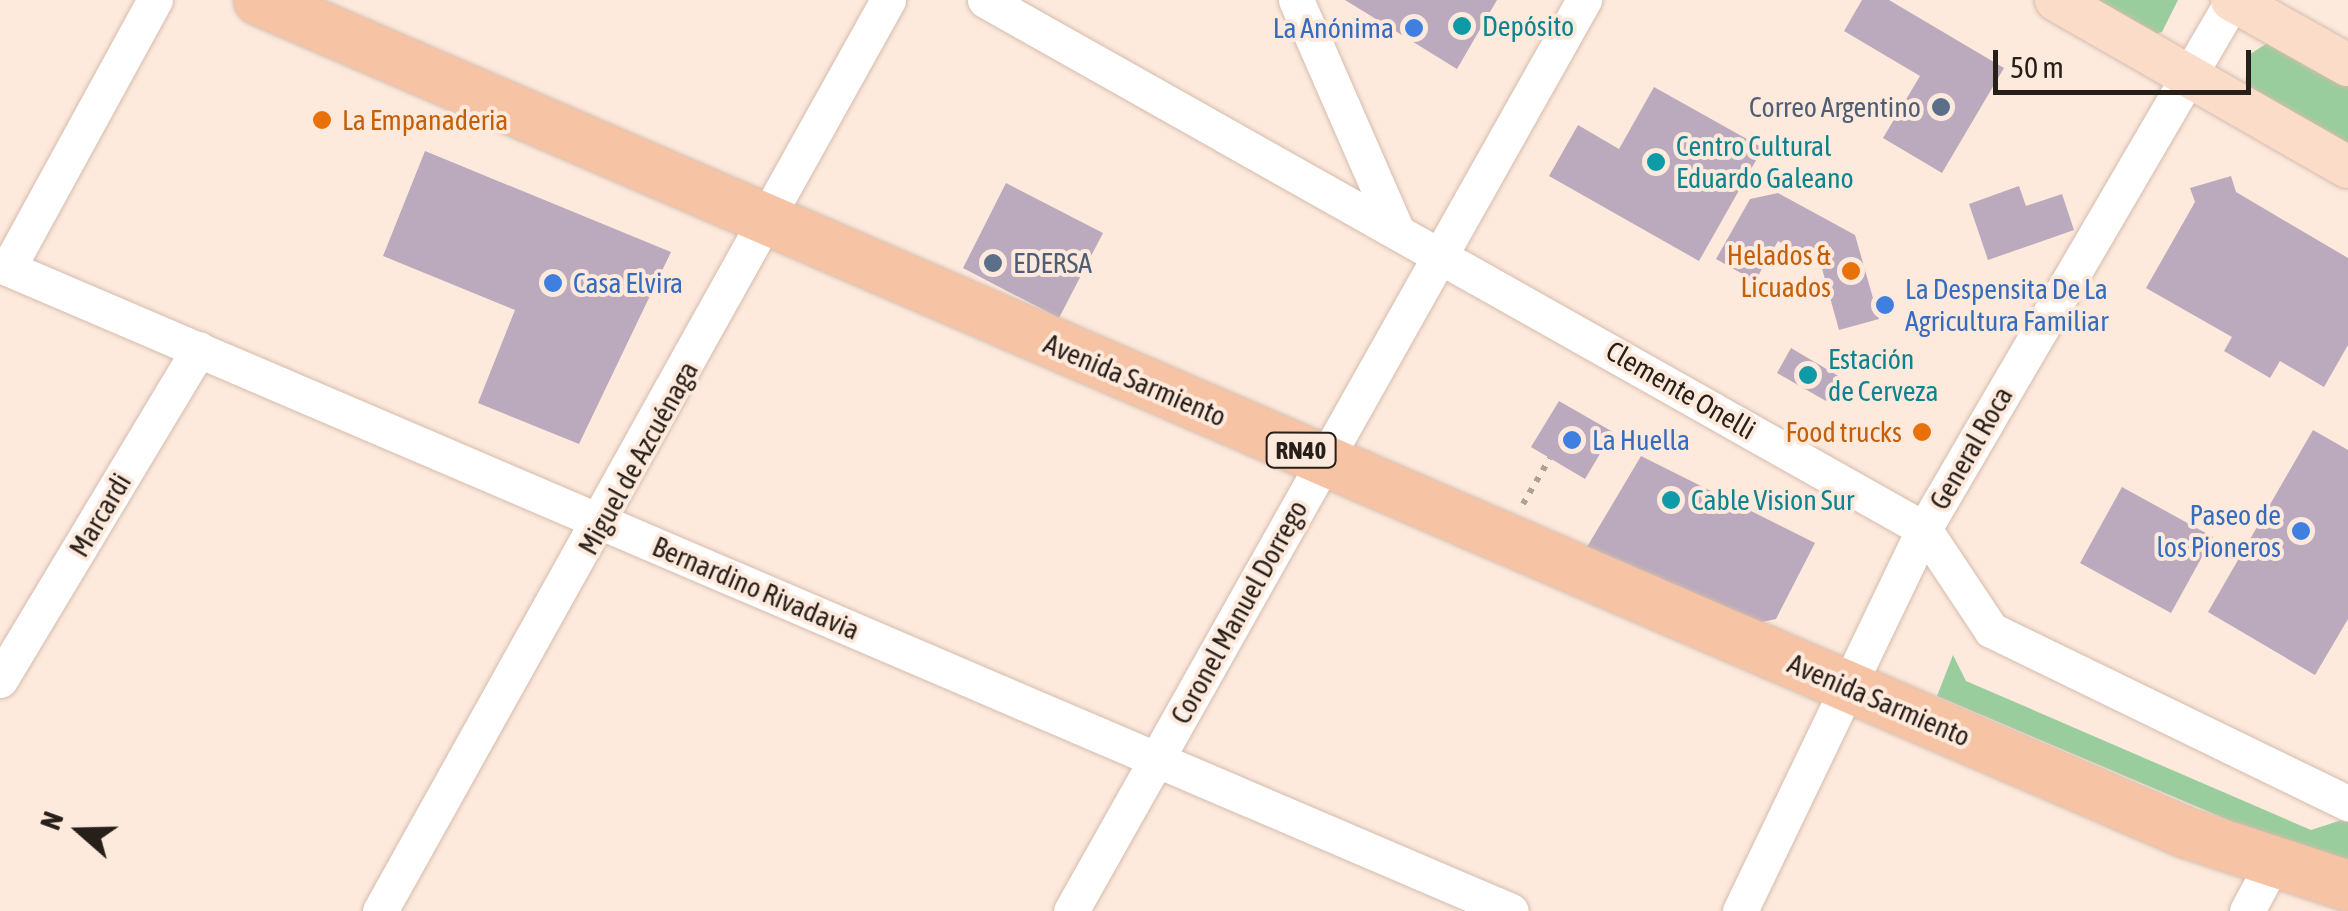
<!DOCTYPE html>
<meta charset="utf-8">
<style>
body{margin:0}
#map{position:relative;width:2348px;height:911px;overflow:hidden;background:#feeadd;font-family:"Asap Condensed",sans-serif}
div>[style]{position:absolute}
.green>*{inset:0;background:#9acd9e}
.building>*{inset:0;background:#bba9bd}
.path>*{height:6px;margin-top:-3px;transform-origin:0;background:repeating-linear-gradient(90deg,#afa095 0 5px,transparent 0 13px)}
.roads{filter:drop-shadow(0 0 2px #d4bcad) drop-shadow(0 0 2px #d4bcad)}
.minor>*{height:35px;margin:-17.5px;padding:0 17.5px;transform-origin:17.5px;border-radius:17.5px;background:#fff}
.major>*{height:42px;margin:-21px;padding:0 21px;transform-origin:21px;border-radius:21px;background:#fadcc8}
.highway>*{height:50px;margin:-25px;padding:0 25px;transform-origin:25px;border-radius:25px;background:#f6c4a4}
.dots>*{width:28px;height:28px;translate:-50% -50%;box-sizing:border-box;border:5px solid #feeadd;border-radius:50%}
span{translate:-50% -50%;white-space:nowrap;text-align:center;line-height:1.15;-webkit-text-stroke:8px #feeadd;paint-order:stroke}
.shield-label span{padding:2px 8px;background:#feeadd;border:2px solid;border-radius:8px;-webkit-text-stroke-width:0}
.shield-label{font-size:25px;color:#271f19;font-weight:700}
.culture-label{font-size:28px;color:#0d838f}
.left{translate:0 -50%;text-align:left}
.shop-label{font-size:28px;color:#366cbe}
.right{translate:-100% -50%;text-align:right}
.service-label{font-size:28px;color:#4e5e75}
.food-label{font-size:28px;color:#c56008}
.street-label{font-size:28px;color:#271f19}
.north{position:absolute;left:30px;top:781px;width:100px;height:100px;-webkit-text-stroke:8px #feeadd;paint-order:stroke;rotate:290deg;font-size:28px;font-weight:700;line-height:40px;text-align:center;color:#271f19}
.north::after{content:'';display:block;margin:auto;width:35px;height:45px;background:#271f19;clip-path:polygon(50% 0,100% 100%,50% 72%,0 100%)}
.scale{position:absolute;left:1993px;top:50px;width:258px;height:45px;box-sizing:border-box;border:5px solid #271f19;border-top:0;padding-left:12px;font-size:30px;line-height:35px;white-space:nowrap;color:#271f19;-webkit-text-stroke:8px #feeadd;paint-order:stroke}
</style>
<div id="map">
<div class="green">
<div style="clip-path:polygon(2077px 0,2178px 0,2162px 32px,2148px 36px)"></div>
<div style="clip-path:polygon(2274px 39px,2348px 76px,2348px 155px,2245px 91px,2247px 56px)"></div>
<div style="clip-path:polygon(1953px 655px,1966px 681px,2311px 830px,2348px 818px,2348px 871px,1937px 696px)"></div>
</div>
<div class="building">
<div style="clip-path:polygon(1345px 0,1497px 0,1457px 69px)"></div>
<div style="clip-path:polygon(1862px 0,1889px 0,2004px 68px,1942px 173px,1883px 138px,1920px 76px,1844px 31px)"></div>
<div style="clip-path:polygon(1654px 87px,1763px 148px,1699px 261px,1549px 176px,1578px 125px,1619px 149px)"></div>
<div style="clip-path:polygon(425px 151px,671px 252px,579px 444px,478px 403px,515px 310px,383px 256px)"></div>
<div style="clip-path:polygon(2231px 176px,2236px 192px,2348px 258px,2348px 345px,2324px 387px,2280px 361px,2270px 378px,2224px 351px,2232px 337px,2146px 288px,2195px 202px,2190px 188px)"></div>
<div style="clip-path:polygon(1006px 183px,1103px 233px,1059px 318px,963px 268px)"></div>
<div style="clip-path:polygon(2019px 186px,2026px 206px,2062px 194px,2074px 230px,1988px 260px,1969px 204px)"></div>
<div style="clip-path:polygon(1778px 193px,1855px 235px,1879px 319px,1839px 330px,1821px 265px,1778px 241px,1755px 281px,1716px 259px,1750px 199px)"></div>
<div style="clip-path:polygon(1791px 348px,1840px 377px,1826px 401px,1777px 373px)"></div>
<div style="clip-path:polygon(1559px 401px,1613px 432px,1585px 479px,1531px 447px)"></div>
<div style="clip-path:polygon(2313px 430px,2348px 450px,2348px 619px,2315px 675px,2208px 612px)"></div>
<div style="clip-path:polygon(1641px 456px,1815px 543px,1776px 619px,1748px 625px,1587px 547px)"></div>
<div style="clip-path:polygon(2122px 487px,2213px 537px,2171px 613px,2080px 563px)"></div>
</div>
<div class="path">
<div style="left:1523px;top:504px;width:53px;rotate:-59.6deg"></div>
</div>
<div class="roads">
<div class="minor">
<div style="left:985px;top:0;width:1078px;rotate:29.4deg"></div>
<div style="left:1924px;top:529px;width:121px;rotate:56.4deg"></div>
<div style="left:1991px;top:630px;width:397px;rotate:25.9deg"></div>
<div style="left:1296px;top:0;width:248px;rotate:66.4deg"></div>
<div style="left:0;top:265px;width:1643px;rotate:23.15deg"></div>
<div style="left:8px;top:268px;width:306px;rotate:-61.3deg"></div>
<div style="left:0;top:680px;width:386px;rotate:-59deg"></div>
<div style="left:380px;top:911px;width:1043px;rotate:-60.85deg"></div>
<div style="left:1071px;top:911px;width:1046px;rotate:-60.62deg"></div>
<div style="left:1740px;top:911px;width:424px;rotate:-64.3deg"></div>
<div style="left:1924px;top:529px;width:613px;rotate:-59.71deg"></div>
<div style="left:2247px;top:911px;width:53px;rotate:-62deg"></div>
</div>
<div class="major">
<div style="left:2056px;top:0;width:336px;rotate:29.8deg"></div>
<div style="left:2232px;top:0;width:133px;rotate:29.3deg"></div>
</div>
<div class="highway">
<div style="left:259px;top:0;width:2097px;rotate:23.37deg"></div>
<div style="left:2184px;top:832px;width:173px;rotate:18.2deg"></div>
</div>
</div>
<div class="dots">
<div style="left:1462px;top:26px;background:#0f9aa8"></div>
<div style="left:1414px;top:28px;background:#3f7fe0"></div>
<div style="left:1941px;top:107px;background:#5c6f8a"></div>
<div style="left:322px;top:120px;background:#e8710a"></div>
<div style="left:1656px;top:162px;background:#0f9aa8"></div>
<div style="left:993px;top:263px;background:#5c6f8a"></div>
<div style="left:1851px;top:271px;background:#e8710a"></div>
<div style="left:553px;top:283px;background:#3f7fe0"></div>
<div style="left:1885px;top:305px;background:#3f7fe0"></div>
<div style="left:1808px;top:375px;background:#0f9aa8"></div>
<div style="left:1922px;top:432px;background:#e8710a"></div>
<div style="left:1572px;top:440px;background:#3f7fe0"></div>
<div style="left:1671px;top:500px;background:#0f9aa8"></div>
<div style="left:2301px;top:531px;background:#3f7fe0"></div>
</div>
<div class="shield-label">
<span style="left:1301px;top:450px">RN40</span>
</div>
<div class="culture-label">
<span class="left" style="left:1482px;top:26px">Depósito</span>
<span class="left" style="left:1676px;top:162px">Centro Cultural<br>Eduardo Galeano</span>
<span class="left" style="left:1828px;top:375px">Estación<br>de Cerveza</span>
<span class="left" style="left:1691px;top:500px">Cable Vision Sur</span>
</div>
<div class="shop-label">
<span class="right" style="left:1394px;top:28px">La Anónima</span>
<span class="left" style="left:573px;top:283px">Casa Elvira</span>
<span class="left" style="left:1905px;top:305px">La Despensita De La<br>Agricultura Familiar</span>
<span class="left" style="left:1592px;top:440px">La Huella</span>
<span class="right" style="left:2281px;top:531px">Paseo de<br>los Pioneros</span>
</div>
<div class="service-label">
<span class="right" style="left:1921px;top:107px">Correo Argentino</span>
<span class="left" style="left:1013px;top:263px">EDERSA</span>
</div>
<div class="food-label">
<span class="left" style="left:342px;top:120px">La Empanaderia</span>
<span class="right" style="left:1831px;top:271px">Helados &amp;<br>Licuados</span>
<span class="right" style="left:1902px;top:432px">Food trucks</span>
</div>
<div class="street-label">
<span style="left:1135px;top:380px;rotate:23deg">Avenida Sarmiento</span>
<span style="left:1681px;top:390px;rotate:30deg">Clemente Onelli</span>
<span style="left:1971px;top:448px;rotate:-60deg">General Roca</span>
<span style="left:638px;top:458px;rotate:-61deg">Miguel de Azcuénaga</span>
<span style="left:100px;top:515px;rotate:-59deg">Marcardi</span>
<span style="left:756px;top:588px;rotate:23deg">Bernardino Rivadavia</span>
<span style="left:1239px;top:612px;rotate:-61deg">Coronel Manuel Dorrego</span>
<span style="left:1879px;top:700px;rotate:23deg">Avenida Sarmiento</span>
</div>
<div class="north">N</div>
<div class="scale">50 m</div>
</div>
